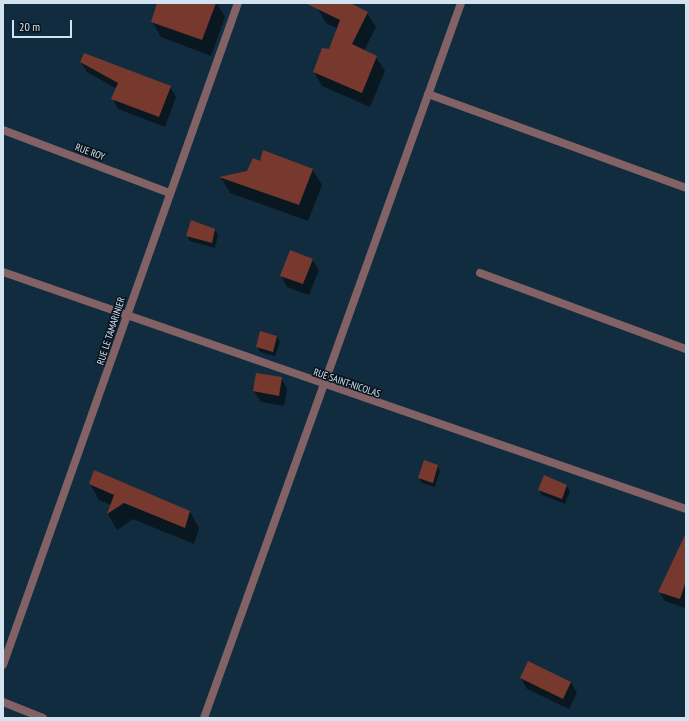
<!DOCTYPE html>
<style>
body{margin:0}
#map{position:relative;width:689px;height:721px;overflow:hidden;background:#112c3f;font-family:"PT Sans Narrow",sans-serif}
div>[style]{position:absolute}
.shadow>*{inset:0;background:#0007}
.building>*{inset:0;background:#77382e}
.minor>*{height:8px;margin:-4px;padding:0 4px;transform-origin:4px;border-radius:4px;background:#826265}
span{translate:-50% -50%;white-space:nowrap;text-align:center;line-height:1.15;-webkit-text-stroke:3px #08131c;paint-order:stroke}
.street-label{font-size:10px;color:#d2e2ef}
.frame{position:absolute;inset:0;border:4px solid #d2e2ef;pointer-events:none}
.scale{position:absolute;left:12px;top:20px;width:60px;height:18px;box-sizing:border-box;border:2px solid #d2e2ef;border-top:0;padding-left:5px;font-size:12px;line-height:14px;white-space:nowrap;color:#d2e2ef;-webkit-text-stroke:3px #08131c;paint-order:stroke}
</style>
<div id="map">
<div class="shadow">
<div style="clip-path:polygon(158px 3px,217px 3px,225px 17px,211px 56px,161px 37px,152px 21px)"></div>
<div style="clip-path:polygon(321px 3px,347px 3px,367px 13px,376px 27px,364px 51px,376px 57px,385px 71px,370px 107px,322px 86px,314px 72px,330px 50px,338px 29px,326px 23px,318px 9px)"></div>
<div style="clip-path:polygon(81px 62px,170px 87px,176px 97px,165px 127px,118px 109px,113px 99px,117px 89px,87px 72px)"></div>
<div style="clip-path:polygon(261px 163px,312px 169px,322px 185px,308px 221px,230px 193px,221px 178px,248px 172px)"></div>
<div style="clip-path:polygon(215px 230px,218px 235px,215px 248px,190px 241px,187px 236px)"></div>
<div style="clip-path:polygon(312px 259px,319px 270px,309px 295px,287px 287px,281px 276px)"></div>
<div style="clip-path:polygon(277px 337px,280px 342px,275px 356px,260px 352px,257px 346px)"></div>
<div style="clip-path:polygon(281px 378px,287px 389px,284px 406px,261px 402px,254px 391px)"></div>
<div style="clip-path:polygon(437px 465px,440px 471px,435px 487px,422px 483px,419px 478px)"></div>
<div style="clip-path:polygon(90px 484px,190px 512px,199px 528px,194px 544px,133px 519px,117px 530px,108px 514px,111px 505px,99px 500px)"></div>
<div style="clip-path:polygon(567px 486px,570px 491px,565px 504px,542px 495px,539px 490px)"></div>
<div style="clip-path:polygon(686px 560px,686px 605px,685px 608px,665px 601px,659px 592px)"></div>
<div style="clip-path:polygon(521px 678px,571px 682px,577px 693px,569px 709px,527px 689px)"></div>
</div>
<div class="building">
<div style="clip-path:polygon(157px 3px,216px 3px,202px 40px,151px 22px)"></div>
<div style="clip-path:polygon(305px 3px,350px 3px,368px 12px,352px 44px,377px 56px,362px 93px,313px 72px,322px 48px,329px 49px,340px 20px)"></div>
<div style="clip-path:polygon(84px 53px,171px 86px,159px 117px,111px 99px,118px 83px,80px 62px)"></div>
<div style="clip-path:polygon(263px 150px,313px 169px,299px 205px,219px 177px,247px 171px,253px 158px,260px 161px)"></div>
<div style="clip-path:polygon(191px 220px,215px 229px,212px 243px,186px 236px)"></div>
<div style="clip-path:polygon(290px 250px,313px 259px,303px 284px,280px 276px)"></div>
<div style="clip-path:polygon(260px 331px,277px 336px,273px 352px,256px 347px)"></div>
<div style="clip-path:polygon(256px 373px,282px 377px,279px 396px,253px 391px)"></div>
<div style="clip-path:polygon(424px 460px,438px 465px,433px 483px,418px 478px)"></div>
<div style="clip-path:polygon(94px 470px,190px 511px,185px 528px,124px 503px,107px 514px,114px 495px,89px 484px)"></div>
<div style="clip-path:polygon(544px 475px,567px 485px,562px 499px,538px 490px)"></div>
<div style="clip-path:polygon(686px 533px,686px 581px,680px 599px,658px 592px)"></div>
<div style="clip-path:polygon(528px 661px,571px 682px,563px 699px,520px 678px)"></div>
</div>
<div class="minor">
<div style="left:428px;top:94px;width:275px;rotate:20deg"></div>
<div style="left:3px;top:130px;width:178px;rotate:20.7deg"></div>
<div style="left:3px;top:272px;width:723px;rotate:19.14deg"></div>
<div style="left:480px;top:273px;width:220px;rotate:20.3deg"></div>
<div style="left:3px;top:665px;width:702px;rotate:-70.46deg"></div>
<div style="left:3px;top:702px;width:43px;rotate:21.8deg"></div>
<div style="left:204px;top:718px;width:760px;rotate:-70.23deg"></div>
</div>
<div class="street-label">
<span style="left:90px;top:152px;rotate:20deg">RUE ROY</span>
<span style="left:111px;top:331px;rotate:-72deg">RUE LE TAMARINIER</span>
<span style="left:347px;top:383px;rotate:19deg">RUE SAINT-NICOLAS</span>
</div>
<div class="frame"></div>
<div class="scale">20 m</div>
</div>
